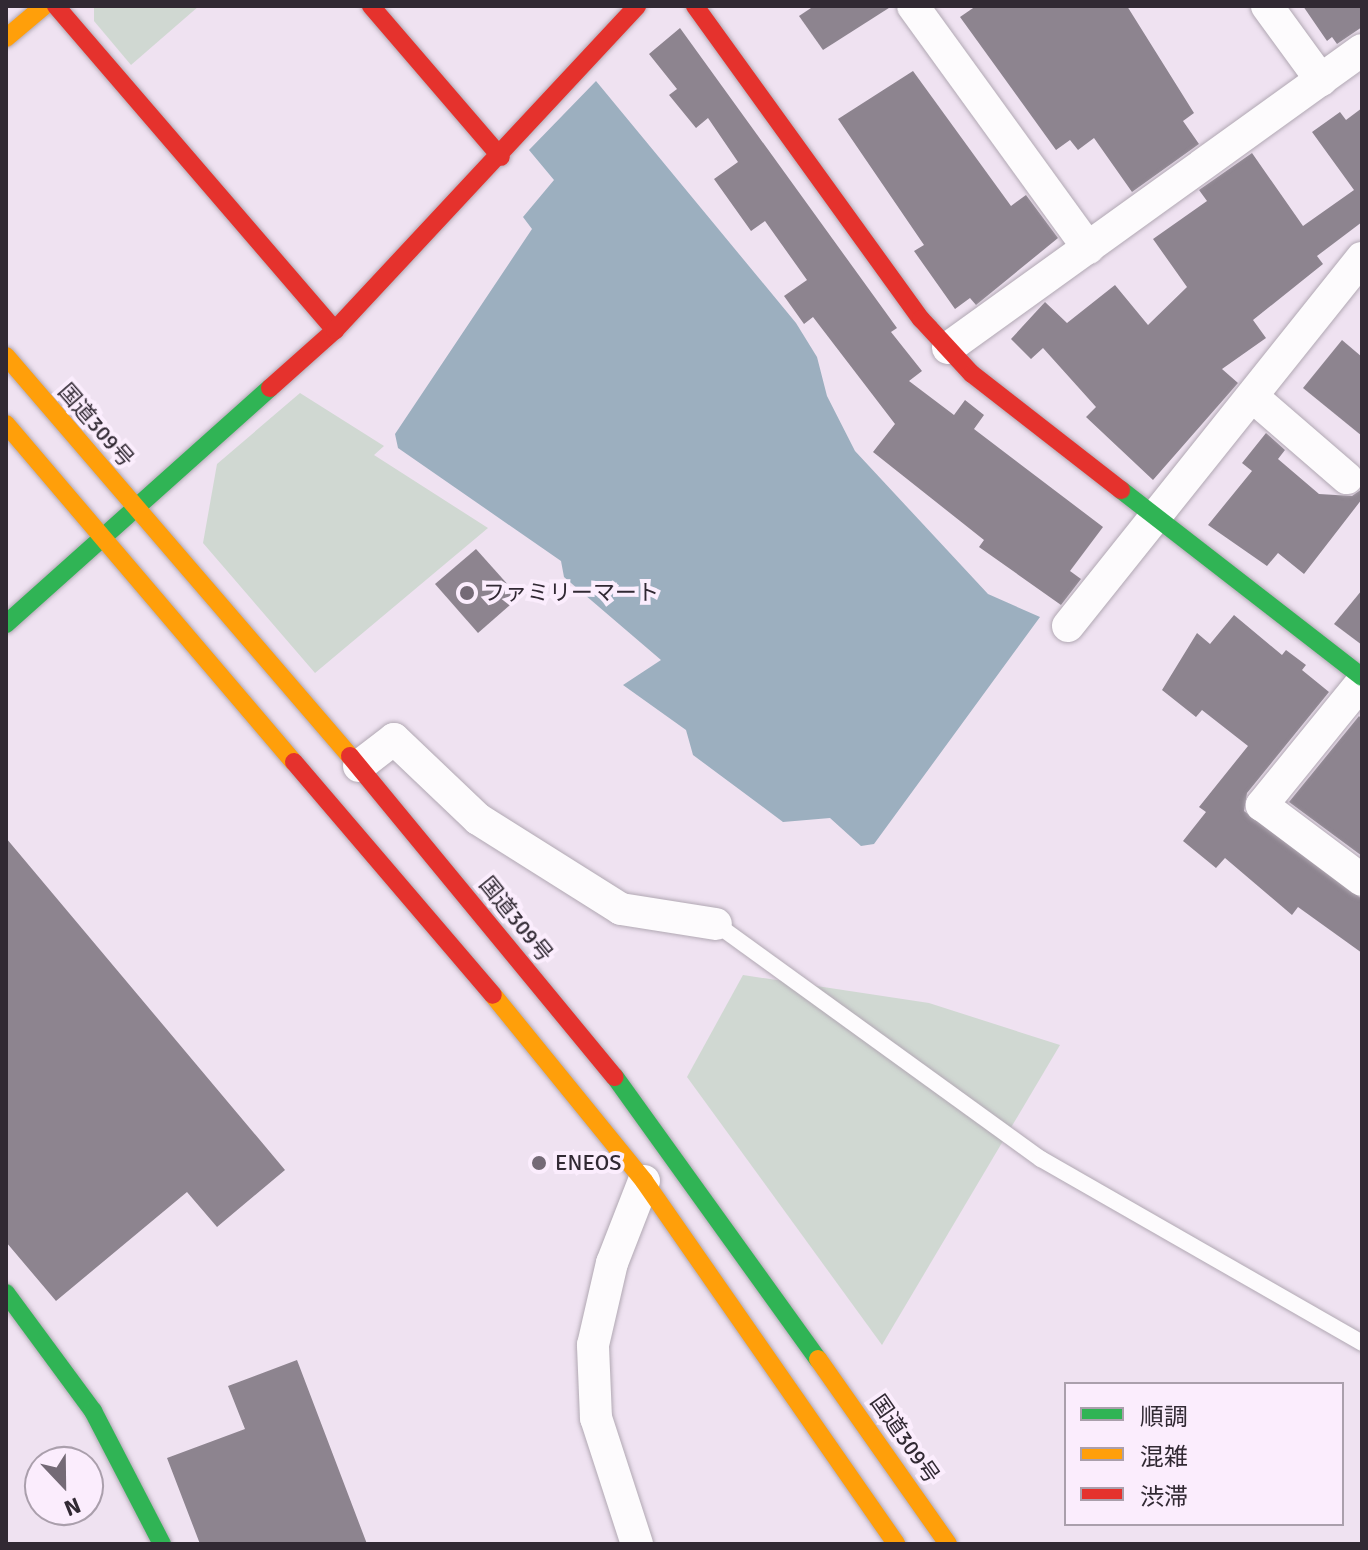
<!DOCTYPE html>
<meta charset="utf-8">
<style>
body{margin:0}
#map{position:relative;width:1368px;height:1550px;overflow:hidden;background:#efe2f1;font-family:Signika,"Noto Sans JP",sans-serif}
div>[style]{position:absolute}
.green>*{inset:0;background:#d0d8d2}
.water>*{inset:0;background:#9cafbf}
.building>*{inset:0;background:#8d848f}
.roads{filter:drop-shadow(0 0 2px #b1a8b3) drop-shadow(0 0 2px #b1a8b3)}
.lane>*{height:16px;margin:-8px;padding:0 8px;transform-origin:8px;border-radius:8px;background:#fdfbfd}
.street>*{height:32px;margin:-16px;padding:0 16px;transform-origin:16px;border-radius:16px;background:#fdfbfd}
.fast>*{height:18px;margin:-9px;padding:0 9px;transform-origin:9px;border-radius:9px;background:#30b455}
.slow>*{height:18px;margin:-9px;padding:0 9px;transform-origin:9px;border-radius:9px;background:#ff9f0a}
.jam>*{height:18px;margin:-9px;padding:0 9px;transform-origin:9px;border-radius:9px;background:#e5322d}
.dots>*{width:22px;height:22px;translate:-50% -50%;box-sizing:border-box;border:4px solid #fbedfd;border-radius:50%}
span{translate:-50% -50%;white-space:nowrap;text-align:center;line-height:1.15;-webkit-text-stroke:8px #fbedfd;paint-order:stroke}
.street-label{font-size:22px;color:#312933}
.poi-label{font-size:22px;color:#312933}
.left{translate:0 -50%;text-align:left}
.frame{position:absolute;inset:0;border:8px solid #312933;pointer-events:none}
.legend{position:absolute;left:1064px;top:1382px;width:280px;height:144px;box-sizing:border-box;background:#fbedfd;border:2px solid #aa9fac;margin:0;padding:10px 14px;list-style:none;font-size:24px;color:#312933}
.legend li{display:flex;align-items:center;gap:16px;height:40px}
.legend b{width:40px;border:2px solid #aa9fac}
.north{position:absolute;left:24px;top:1446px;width:80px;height:80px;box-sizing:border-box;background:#fbedfd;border:2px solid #aa9fac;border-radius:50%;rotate:158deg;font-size:22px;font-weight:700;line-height:32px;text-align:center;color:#312933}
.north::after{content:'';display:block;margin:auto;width:28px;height:36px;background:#746a76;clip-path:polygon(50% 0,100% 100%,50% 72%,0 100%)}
</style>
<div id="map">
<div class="green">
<div style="clip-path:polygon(94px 6px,199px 6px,131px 65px,94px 21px)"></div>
<div style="clip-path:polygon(300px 393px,384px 446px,374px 455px,488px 528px,315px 673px,203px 543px,217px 464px)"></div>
<div style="clip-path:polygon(743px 975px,929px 1003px,1060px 1045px,882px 1345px,687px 1077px)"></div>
</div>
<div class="water">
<div style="clip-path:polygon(596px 81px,796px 323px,817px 357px,827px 396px,855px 451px,988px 594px,1040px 617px,874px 844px,861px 846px,830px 818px,783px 822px,693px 755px,686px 730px,623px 685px,661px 660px,564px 577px,561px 561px,398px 448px,395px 434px,532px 229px,523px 217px,554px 180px,529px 150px)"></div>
</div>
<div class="building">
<div style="clip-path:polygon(814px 6px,892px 6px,823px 50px,799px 16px)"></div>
<div style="clip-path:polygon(976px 6px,1127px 6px,1194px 113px,1183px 121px,1199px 144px,1132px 192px,1094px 138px,1078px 150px,1070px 140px,1056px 150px,960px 17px)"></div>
<div style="clip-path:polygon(1303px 6px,1362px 6px,1362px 27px,1337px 44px,1332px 37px,1327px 41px)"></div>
<div style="clip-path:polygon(680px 28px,897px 328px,891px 332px,922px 371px,909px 381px,954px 415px,965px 400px,984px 415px,974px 429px,1103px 527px,1070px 571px,1081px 579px,1061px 605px,979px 547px,984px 540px,873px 452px,895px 424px,813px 317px,804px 324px,784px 296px,807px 280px,765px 221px,751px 231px,714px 179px,738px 162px,708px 118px,696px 128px,669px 95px,677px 89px,649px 54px)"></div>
<div style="clip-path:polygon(913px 71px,1011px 206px,1026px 195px,1058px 238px,976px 305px,970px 298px,955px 309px,914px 251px,924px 245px,838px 119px)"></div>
<div style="clip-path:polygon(1362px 108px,1362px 222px,1317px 256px,1323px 264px,1253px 320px,1266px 338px,1222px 369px,1238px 383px,1153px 480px,1086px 417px,1096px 407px,1043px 348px,1031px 359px,1011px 339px,1045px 302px,1067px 323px,1115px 285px,1148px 325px,1187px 287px,1153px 239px,1207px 201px,1199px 190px,1252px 153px,1303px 226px,1354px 190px,1312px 132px,1340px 112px,1346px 120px)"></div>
<div style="clip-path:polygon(1342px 340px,1362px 357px,1362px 436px,1303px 388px)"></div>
<div style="clip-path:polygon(1266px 433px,1285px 450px,1278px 459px,1319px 494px,1352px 496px,1362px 489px,1362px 499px,1304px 574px,1278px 553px,1267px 566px,1208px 525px,1252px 471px,1242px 463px)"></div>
<div style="clip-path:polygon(476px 549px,519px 597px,478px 633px,435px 584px)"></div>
<div style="clip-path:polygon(1362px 590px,1362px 645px,1334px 624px)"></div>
<div style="clip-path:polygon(1234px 615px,1282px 655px,1286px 650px,1306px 665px,1302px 670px,1329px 692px,1247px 793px,1244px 811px,1362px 899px,1362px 953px,1298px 907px,1292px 915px,1225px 858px,1216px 868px,1183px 841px,1206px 812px,1199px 807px,1248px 746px,1202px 710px,1196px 717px,1162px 690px,1197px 633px,1210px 644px)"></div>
<div style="clip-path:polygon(1359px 716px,1362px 719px,1362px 856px,1289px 802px)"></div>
<div style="clip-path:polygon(6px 838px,285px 1170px,217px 1227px,187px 1192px,56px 1301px,6px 1242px)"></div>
<div style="clip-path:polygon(297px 1360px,367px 1544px,200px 1544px,167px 1458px,245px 1429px,228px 1386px)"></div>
</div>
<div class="roads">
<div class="lane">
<div style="left:716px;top:924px;width:401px;rotate:35.9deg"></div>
<div style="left:1041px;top:1159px;width:370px;rotate:29.8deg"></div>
</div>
<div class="street">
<div style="left:913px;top:6px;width:299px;rotate:54.1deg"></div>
<div style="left:1267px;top:6px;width:92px;rotate:53.9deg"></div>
<div style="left:948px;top:348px;width:510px;rotate:-35.75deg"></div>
<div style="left:1253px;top:397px;width:124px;rotate:40.8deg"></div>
<div style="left:1068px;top:626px;width:471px;rotate:-51.4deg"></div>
<div style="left:1362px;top:682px;width:159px;rotate:129.1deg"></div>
<div style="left:1262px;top:805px;width:125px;rotate:36.9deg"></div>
<div style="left:359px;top:766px;width:44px;rotate:-37.6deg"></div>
<div style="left:394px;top:739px;width:116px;rotate:43.6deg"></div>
<div style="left:478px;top:819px;width:169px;rotate:32.2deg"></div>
<div style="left:621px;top:909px;width:96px;rotate:9deg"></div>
<div style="left:637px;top:1544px;width:133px;rotate:-108deg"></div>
<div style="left:596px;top:1418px;width:73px;rotate:-92.4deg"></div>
<div style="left:593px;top:1345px;width:84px;rotate:-77deg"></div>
<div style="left:612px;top:1263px;width:88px;rotate:-68.7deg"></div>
</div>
<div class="fast">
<div style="left:1121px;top:490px;width:305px;rotate:37.8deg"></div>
<div style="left:6px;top:624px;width:354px;rotate:-41.8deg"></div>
<div style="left:615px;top:1077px;width:347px;rotate:54.3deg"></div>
<div style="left:6px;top:1293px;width:147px;rotate:53.6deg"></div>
<div style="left:93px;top:1411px;width:150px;rotate:62.6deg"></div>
</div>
<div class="slow">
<div style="left:6px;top:38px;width:50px;rotate:-40.1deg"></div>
<div style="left:6px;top:356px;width:528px;rotate:49.3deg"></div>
<div style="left:6px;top:424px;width:444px;rotate:49.6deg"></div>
<div style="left:493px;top:995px;width:240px;rotate:50.9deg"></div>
<div style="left:644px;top:1181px;width:442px;rotate:55.2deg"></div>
<div style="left:818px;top:1359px;width:226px;rotate:54.9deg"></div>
</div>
<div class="jam">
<div style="left:56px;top:6px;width:428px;rotate:49.3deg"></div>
<div style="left:371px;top:6px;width:199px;rotate:49.3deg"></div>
<div style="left:695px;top:6px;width:386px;rotate:54.2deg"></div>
<div style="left:921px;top:319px;width:75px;rotate:47.2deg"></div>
<div style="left:972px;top:374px;width:189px;rotate:37.9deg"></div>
<div style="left:270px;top:388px;width:87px;rotate:-41.7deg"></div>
<div style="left:335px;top:330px;width:443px;rotate:-47deg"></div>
<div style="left:350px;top:756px;width:416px;rotate:50.5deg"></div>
<div style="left:294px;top:762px;width:306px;rotate:49.5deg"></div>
</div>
</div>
<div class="dots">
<div style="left:467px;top:593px;background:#746a76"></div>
<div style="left:539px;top:1163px;background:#746a76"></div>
</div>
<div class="street-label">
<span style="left:96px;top:425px;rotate:49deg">国道309号</span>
<span style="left:516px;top:919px;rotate:51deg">国道309号</span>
<span style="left:905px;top:1439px;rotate:55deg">国道309号</span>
</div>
<div class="poi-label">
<span class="left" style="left:483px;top:593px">ファミリーマート</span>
<span class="left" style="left:555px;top:1163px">ENEOS</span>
</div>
<div class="frame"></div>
<ul class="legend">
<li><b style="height:10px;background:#30b455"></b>順調</li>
<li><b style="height:10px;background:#ff9f0a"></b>混雑</li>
<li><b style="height:10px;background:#e5322d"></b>渋滞</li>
</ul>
<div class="north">N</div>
</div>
